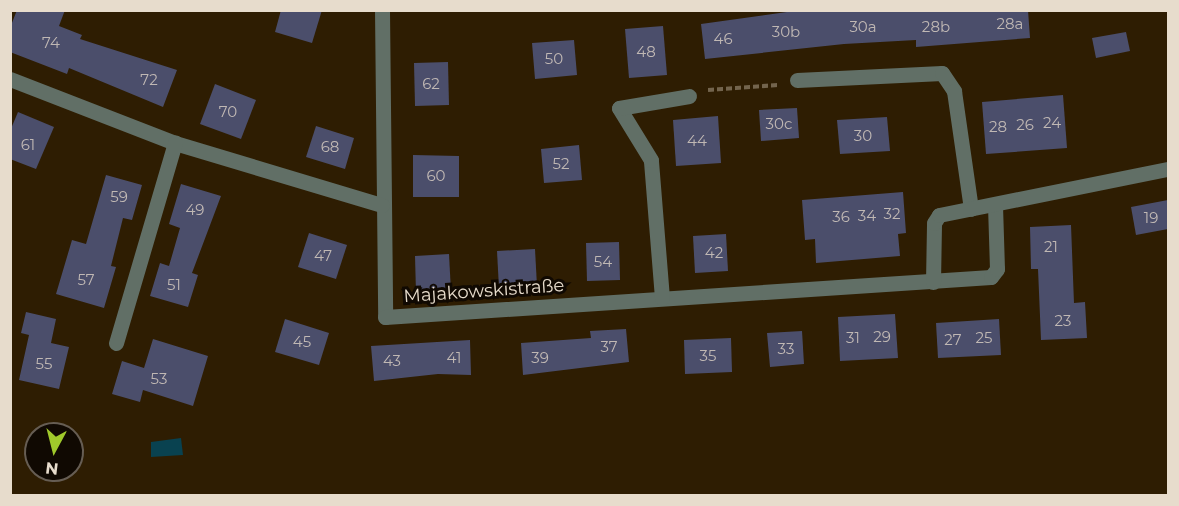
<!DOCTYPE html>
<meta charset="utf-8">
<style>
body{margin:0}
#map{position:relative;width:1179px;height:506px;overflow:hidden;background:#2e1d02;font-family:Montserrat,sans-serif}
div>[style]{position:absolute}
.water>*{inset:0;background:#094250}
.building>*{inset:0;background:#4b4e6b}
.path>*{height:4px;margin-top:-2px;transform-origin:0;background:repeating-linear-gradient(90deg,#73644d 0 6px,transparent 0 9px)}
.minor>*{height:15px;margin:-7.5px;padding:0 7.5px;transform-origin:7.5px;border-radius:7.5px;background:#616f66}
span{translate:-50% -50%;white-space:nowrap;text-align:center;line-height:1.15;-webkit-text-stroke:6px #100902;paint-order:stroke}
.number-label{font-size:15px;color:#c0b8b4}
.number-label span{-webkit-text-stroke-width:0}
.street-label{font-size:18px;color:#e7dccc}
.frame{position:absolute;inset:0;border:12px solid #e7dccc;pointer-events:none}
.north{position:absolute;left:24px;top:422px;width:60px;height:60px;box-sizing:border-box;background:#100902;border:2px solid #665d53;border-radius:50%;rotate:187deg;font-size:16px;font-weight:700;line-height:24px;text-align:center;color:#e7dccc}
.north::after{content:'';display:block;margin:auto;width:21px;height:27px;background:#a0c92b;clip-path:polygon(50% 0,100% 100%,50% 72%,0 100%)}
</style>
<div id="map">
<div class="water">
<div style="clip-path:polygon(181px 438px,183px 455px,151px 457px,151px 442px)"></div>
</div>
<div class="building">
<div style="clip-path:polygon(17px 10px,65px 10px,59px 26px,82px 35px,80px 39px,177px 70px,163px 107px,69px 68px,67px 74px,10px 52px,10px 28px)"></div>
<div style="clip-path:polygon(281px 10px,322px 10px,312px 43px,275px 32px)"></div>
<div style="clip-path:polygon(801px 10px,1028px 10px,1030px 38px,916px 47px,916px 40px,844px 44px,705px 59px,701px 24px)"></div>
<div style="clip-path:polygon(663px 26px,667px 75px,629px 78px,625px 29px)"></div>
<div style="clip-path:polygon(1126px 32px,1130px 51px,1096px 58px,1092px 38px)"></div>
<div style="clip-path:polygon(574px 40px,577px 75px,535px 79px,532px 43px)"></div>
<div style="clip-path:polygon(448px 62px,449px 105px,415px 106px,414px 63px)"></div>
<div style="clip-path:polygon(215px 84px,256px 100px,241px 139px,200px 124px)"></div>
<div style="clip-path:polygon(1063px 95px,1067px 148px,986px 154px,982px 102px)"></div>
<div style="clip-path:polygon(797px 108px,799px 138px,761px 141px,759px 110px)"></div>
<div style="clip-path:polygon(18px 112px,54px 127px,36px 169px,10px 159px,10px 131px)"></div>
<div style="clip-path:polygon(718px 116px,721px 163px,676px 166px,673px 120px)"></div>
<div style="clip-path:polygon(887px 117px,890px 151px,840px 154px,837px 120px)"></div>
<div style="clip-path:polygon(316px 126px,354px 138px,345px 169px,306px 157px)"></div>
<div style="clip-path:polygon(579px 145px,582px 180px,544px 183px,541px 149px)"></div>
<div style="clip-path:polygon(413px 155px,459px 156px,459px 197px,413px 197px)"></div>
<div style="clip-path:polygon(106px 175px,142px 185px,132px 220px,123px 218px,111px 266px,116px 267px,104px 308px,56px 294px,72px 240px,86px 244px)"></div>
<div style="clip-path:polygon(181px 184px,221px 196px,192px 273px,198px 275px,188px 307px,150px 296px,160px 263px,169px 266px,180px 228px,169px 224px)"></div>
<div style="clip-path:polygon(903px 192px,906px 233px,898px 234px,900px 256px,816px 263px,815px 239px,805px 240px,802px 200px)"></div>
<div style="clip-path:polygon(1168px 200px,1168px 229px,1136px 235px,1131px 207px)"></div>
<div style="clip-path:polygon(1071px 225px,1074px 303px,1085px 302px,1087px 338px,1041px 340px,1038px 269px,1031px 269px,1030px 227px)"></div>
<div style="clip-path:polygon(309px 233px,347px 245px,336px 279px,298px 267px)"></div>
<div style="clip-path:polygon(726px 234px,728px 271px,695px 273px,693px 236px)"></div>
<div style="clip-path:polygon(619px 242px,620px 280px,587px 281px,586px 243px)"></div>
<div style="clip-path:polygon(535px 249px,537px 286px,499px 288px,497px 251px)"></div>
<div style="clip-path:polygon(449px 254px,451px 292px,416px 293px,415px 256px)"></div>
<div style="clip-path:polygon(26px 312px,56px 319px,51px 343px,69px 347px,59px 389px,19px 380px,29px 335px,21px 333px)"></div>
<div style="clip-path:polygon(895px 314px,898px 358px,840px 361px,838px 317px)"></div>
<div style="clip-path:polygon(285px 319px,329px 333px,319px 365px,275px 352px)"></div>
<div style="clip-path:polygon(999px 319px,1001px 355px,938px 358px,936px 323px)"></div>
<div style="clip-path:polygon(626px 329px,629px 362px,523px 375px,521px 343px,591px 338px,590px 331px)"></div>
<div style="clip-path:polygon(802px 331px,804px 364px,770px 367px,767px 333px)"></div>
<div style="clip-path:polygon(731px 338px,732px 372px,685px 374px,684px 340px)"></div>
<div style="clip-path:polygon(153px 339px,208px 356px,193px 406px,143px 390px,140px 402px,112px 394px,122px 361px,144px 368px)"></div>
<div style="clip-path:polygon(470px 340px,471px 375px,438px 374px,374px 381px,371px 346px)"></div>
</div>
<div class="path">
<div style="left:708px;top:90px;width:70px;rotate:-4.1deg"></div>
</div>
<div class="minor">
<div style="left:382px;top:10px;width:307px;rotate:89.4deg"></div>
<div style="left:385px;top:317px;width:607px;rotate:-3.78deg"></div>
<div style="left:991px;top:277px;width:10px;rotate:-53deg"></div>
<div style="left:997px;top:269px;width:63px;rotate:-91.8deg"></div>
<div style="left:10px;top:79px;width:177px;rotate:21.2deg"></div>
<div style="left:175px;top:143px;width:216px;rotate:16.7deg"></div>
<div style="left:797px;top:80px;width:145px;rotate:-2.8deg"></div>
<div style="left:942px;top:73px;width:22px;rotate:56deg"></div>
<div style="left:954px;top:91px;width:119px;rotate:81.8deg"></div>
<div style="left:933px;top:282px;width:59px;rotate:-89deg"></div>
<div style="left:934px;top:223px;width:9px;rotate:-58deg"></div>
<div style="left:939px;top:215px;width:234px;rotate:-11.4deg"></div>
<div style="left:662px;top:298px;width:138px;rotate:-94.6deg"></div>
<div style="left:651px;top:160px;width:61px;rotate:-121.6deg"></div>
<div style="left:619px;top:108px;width:71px;rotate:-9.7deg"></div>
<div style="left:116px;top:343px;width:209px;rotate:-73.6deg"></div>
</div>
<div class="number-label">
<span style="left:1010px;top:24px">28a</span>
<span style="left:863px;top:27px">30a</span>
<span style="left:936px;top:27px">28b</span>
<span style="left:786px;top:32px">30b</span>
<span style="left:723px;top:39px">46</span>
<span style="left:51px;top:43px">74</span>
<span style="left:646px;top:52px">48</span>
<span style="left:554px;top:59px">50</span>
<span style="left:149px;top:80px">72</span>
<span style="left:431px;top:84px">62</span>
<span style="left:228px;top:112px">70</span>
<span style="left:1052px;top:123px">24</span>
<span style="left:779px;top:124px">30c</span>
<span style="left:1025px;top:125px">26</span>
<span style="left:998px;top:127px">28</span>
<span style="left:863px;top:136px">30</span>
<span style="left:697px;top:141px">44</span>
<span style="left:28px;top:145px">61</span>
<span style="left:330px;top:147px">68</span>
<span style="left:561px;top:164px">52</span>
<span style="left:436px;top:176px">60</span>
<span style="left:119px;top:197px">59</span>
<span style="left:195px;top:210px">49</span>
<span style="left:892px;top:214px">32</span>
<span style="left:867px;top:216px">34</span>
<span style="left:841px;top:217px">36</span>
<span style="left:1151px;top:218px">19</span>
<span style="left:1051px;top:247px">21</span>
<span style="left:714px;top:253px">42</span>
<span style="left:323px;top:256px">47</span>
<span style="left:603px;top:262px">54</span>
<span style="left:86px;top:280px">57</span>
<span style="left:174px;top:285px">51</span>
<span style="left:1063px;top:321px">23</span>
<span style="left:882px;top:337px">29</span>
<span style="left:853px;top:338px">31</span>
<span style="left:984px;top:338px">25</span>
<span style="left:953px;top:340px">27</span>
<span style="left:302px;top:342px">45</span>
<span style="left:609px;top:347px">37</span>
<span style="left:786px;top:349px">33</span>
<span style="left:708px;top:356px">35</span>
<span style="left:454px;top:358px">41</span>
<span style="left:540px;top:358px">39</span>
<span style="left:392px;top:361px">43</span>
<span style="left:44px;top:364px">55</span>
<span style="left:159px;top:379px">53</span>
</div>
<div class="street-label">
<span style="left:484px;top:291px;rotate:-4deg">Majakowskistraße</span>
</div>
<div class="frame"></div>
<div class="north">N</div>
</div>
